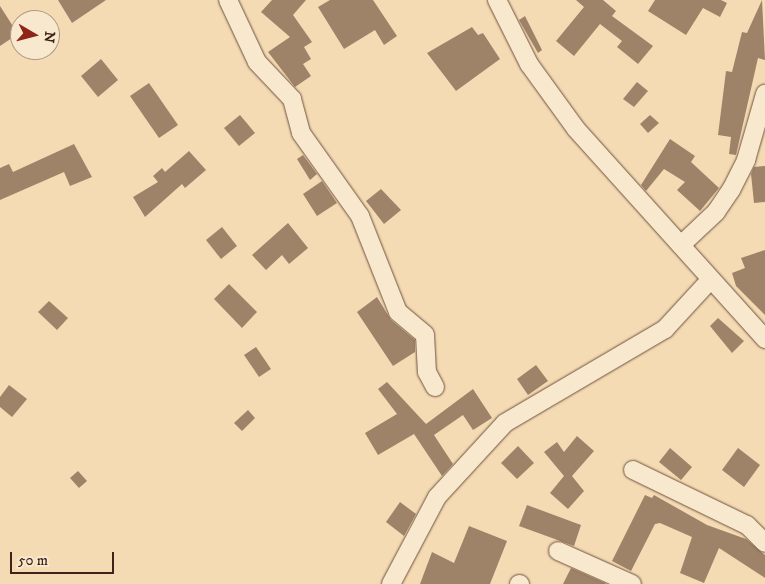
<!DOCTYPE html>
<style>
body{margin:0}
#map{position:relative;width:765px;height:584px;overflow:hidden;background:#f5dbb3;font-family:"IM FELL DW Pica",serif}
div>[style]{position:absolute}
.building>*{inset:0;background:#9e8369}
.roads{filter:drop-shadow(0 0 1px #6d513f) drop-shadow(0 0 1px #6d513f)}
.minor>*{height:18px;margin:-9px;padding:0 9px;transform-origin:9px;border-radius:9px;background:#f8e8ce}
span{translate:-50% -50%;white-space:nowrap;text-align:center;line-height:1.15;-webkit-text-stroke:4px #f8e8ce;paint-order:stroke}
.north{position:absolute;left:10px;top:10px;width:50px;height:50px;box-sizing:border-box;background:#f8e8ce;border:1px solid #ae9985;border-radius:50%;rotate:98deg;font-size:14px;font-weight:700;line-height:20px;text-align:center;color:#402318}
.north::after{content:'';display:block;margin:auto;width:18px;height:22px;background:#8f2418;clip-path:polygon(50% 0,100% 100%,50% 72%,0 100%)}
.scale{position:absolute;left:10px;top:552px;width:104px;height:22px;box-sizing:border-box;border:2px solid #402318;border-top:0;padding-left:6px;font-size:15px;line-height:18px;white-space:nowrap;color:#402318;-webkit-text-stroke:4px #f8e8ce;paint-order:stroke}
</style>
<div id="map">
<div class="building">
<div style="clip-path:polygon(58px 0,106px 0,72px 23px)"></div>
<div style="clip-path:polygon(272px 0,306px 0,293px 15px,312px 42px,304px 47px,311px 59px,303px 64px,311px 76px,295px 87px,268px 52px,290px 37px,261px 12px)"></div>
<div style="clip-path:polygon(330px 0,373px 0,397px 36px,384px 45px,375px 30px,344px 49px,318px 7px)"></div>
<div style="clip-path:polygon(576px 0,603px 0,616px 11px,612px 16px,653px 46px,638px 64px,617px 47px,622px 41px,600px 24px,574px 56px,556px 41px,584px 7px)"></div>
<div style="clip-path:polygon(655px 0,721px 0,727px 3px,720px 17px,703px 8px,686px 35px,648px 11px)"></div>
<div style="clip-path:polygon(762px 0,765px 60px,758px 58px,736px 155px,729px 154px,731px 137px,718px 135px,726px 71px,732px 72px,742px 32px,747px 33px)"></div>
<div style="clip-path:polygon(0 6px,18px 34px,0 46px)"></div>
<div style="clip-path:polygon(525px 16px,542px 50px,538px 53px,519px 20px)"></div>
<div style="clip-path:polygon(472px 27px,478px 35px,483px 33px,500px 59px,456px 91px,427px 53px)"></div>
<div style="clip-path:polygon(101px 59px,118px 80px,98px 97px,81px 76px)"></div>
<div style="clip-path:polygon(637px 82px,648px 91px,634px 107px,623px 99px)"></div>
<div style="clip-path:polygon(149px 83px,178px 125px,159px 138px,130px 96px)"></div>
<div style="clip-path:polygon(240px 115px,255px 133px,239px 146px,224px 128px)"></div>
<div style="clip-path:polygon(650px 115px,659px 123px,648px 133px,640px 124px)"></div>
<div style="clip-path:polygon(670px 139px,695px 156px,691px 162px,719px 188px,700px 211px,677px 190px,685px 182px,664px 169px,646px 191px,641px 185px)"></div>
<div style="clip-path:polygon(74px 144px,92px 177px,70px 186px,64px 172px,0 200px,0 168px,9px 164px,13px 172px)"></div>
<div style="clip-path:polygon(189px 151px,206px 170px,185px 188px,182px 184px,145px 217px,133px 197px,158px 182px,153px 176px,162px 168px,165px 172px)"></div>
<div style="clip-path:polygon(303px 155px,317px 174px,310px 180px,297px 159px)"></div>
<div style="clip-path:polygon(765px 166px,765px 202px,754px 203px,751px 174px,754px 167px)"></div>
<div style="clip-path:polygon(322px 181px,337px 203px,317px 216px,303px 194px)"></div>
<div style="clip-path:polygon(381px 189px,401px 210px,384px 224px,366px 201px)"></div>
<div style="clip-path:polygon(288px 223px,308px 248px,289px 264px,282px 255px,266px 270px,252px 255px)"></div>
<div style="clip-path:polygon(222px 227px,237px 246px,221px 259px,206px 240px)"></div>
<div style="clip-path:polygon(765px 250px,765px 315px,736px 286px,732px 273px,745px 268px,741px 258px)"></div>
<div style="clip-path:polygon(229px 284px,257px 312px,242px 328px,214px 299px)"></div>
<div style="clip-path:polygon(377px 297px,391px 320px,415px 340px,415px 352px,393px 366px,357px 312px)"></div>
<div style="clip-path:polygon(49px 301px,68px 318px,57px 330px,38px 312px)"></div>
<div style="clip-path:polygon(718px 318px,744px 341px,732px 353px,710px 326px)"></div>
<div style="clip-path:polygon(256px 347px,271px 369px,259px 377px,244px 355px)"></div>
<div style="clip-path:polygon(536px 365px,548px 381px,528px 395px,517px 379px)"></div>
<div style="clip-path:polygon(387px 382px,426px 424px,473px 389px,492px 418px,473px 430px,463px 415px,434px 435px,453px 464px,442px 476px,414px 434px,378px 455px,365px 433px,397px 414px,378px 389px)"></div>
<div style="clip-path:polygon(9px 385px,27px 399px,12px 417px,0 407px,0 397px)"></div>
<div style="clip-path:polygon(248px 410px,255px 418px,242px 431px,234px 423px)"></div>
<div style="clip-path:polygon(577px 436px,594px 451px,572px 476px,584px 491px,568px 509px,550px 493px,564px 476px,544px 452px,557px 442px,564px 452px)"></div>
<div style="clip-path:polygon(518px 446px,534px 463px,517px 479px,501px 463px)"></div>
<div style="clip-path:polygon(670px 448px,692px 467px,681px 480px,659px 462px)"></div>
<div style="clip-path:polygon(738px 448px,760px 465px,744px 487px,722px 470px)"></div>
<div style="clip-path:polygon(78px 471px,87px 481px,79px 488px,70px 478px)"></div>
<div style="clip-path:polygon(645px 495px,652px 498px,654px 495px,707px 525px,746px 539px,765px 555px,765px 578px,719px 548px,704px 583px,680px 573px,692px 537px,660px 523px,655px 524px,631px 571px,612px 561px)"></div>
<div style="clip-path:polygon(400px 502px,416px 514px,404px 536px,386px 522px)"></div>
<div style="clip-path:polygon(527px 505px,581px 525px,574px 546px,519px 526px)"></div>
<div style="clip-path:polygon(469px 526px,507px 541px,490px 584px,420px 584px,432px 552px,454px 563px)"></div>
<div style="clip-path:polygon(571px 568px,605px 583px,606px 584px,563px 584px)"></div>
</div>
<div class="roads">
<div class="minor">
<div style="left:228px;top:0;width:68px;rotate:64.9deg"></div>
<div style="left:257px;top:62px;width:51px;rotate:46.6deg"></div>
<div style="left:292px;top:99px;width:35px;rotate:75deg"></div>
<div style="left:301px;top:133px;width:102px;rotate:54.6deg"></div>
<div style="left:360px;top:216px;width:103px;rotate:68.4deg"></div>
<div style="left:398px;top:312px;width:35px;rotate:40deg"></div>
<div style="left:425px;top:335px;width:37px;rotate:87deg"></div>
<div style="left:427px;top:372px;width:17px;rotate:62deg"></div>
<div style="left:497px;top:0;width:72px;rotate:63.4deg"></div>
<div style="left:529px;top:64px;width:80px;rotate:54.1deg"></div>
<div style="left:576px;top:129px;width:283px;rotate:48deg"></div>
<div style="left:681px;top:245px;width:48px;rotate:-43.3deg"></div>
<div style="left:716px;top:212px;width:27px;rotate:-56deg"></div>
<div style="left:731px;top:190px;width:34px;rotate:-63deg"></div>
<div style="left:746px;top:160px;width:69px;rotate:-73.9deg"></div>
<div style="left:633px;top:470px;width:127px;rotate:25.8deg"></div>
<div style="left:747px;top:525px;width:25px;rotate:45deg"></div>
<div style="left:558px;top:551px;width:81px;rotate:24deg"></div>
<div style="left:391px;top:584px;width:98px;rotate:-62.1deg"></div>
<div style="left:437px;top:497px;width:100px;rotate:-47.4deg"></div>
<div style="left:505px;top:423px;width:186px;rotate:-30.4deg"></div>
<div style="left:665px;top:329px;width:67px;rotate:-47.4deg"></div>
<div style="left:519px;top:584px;width:1px"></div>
</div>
</div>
<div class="north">N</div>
<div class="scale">50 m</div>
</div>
